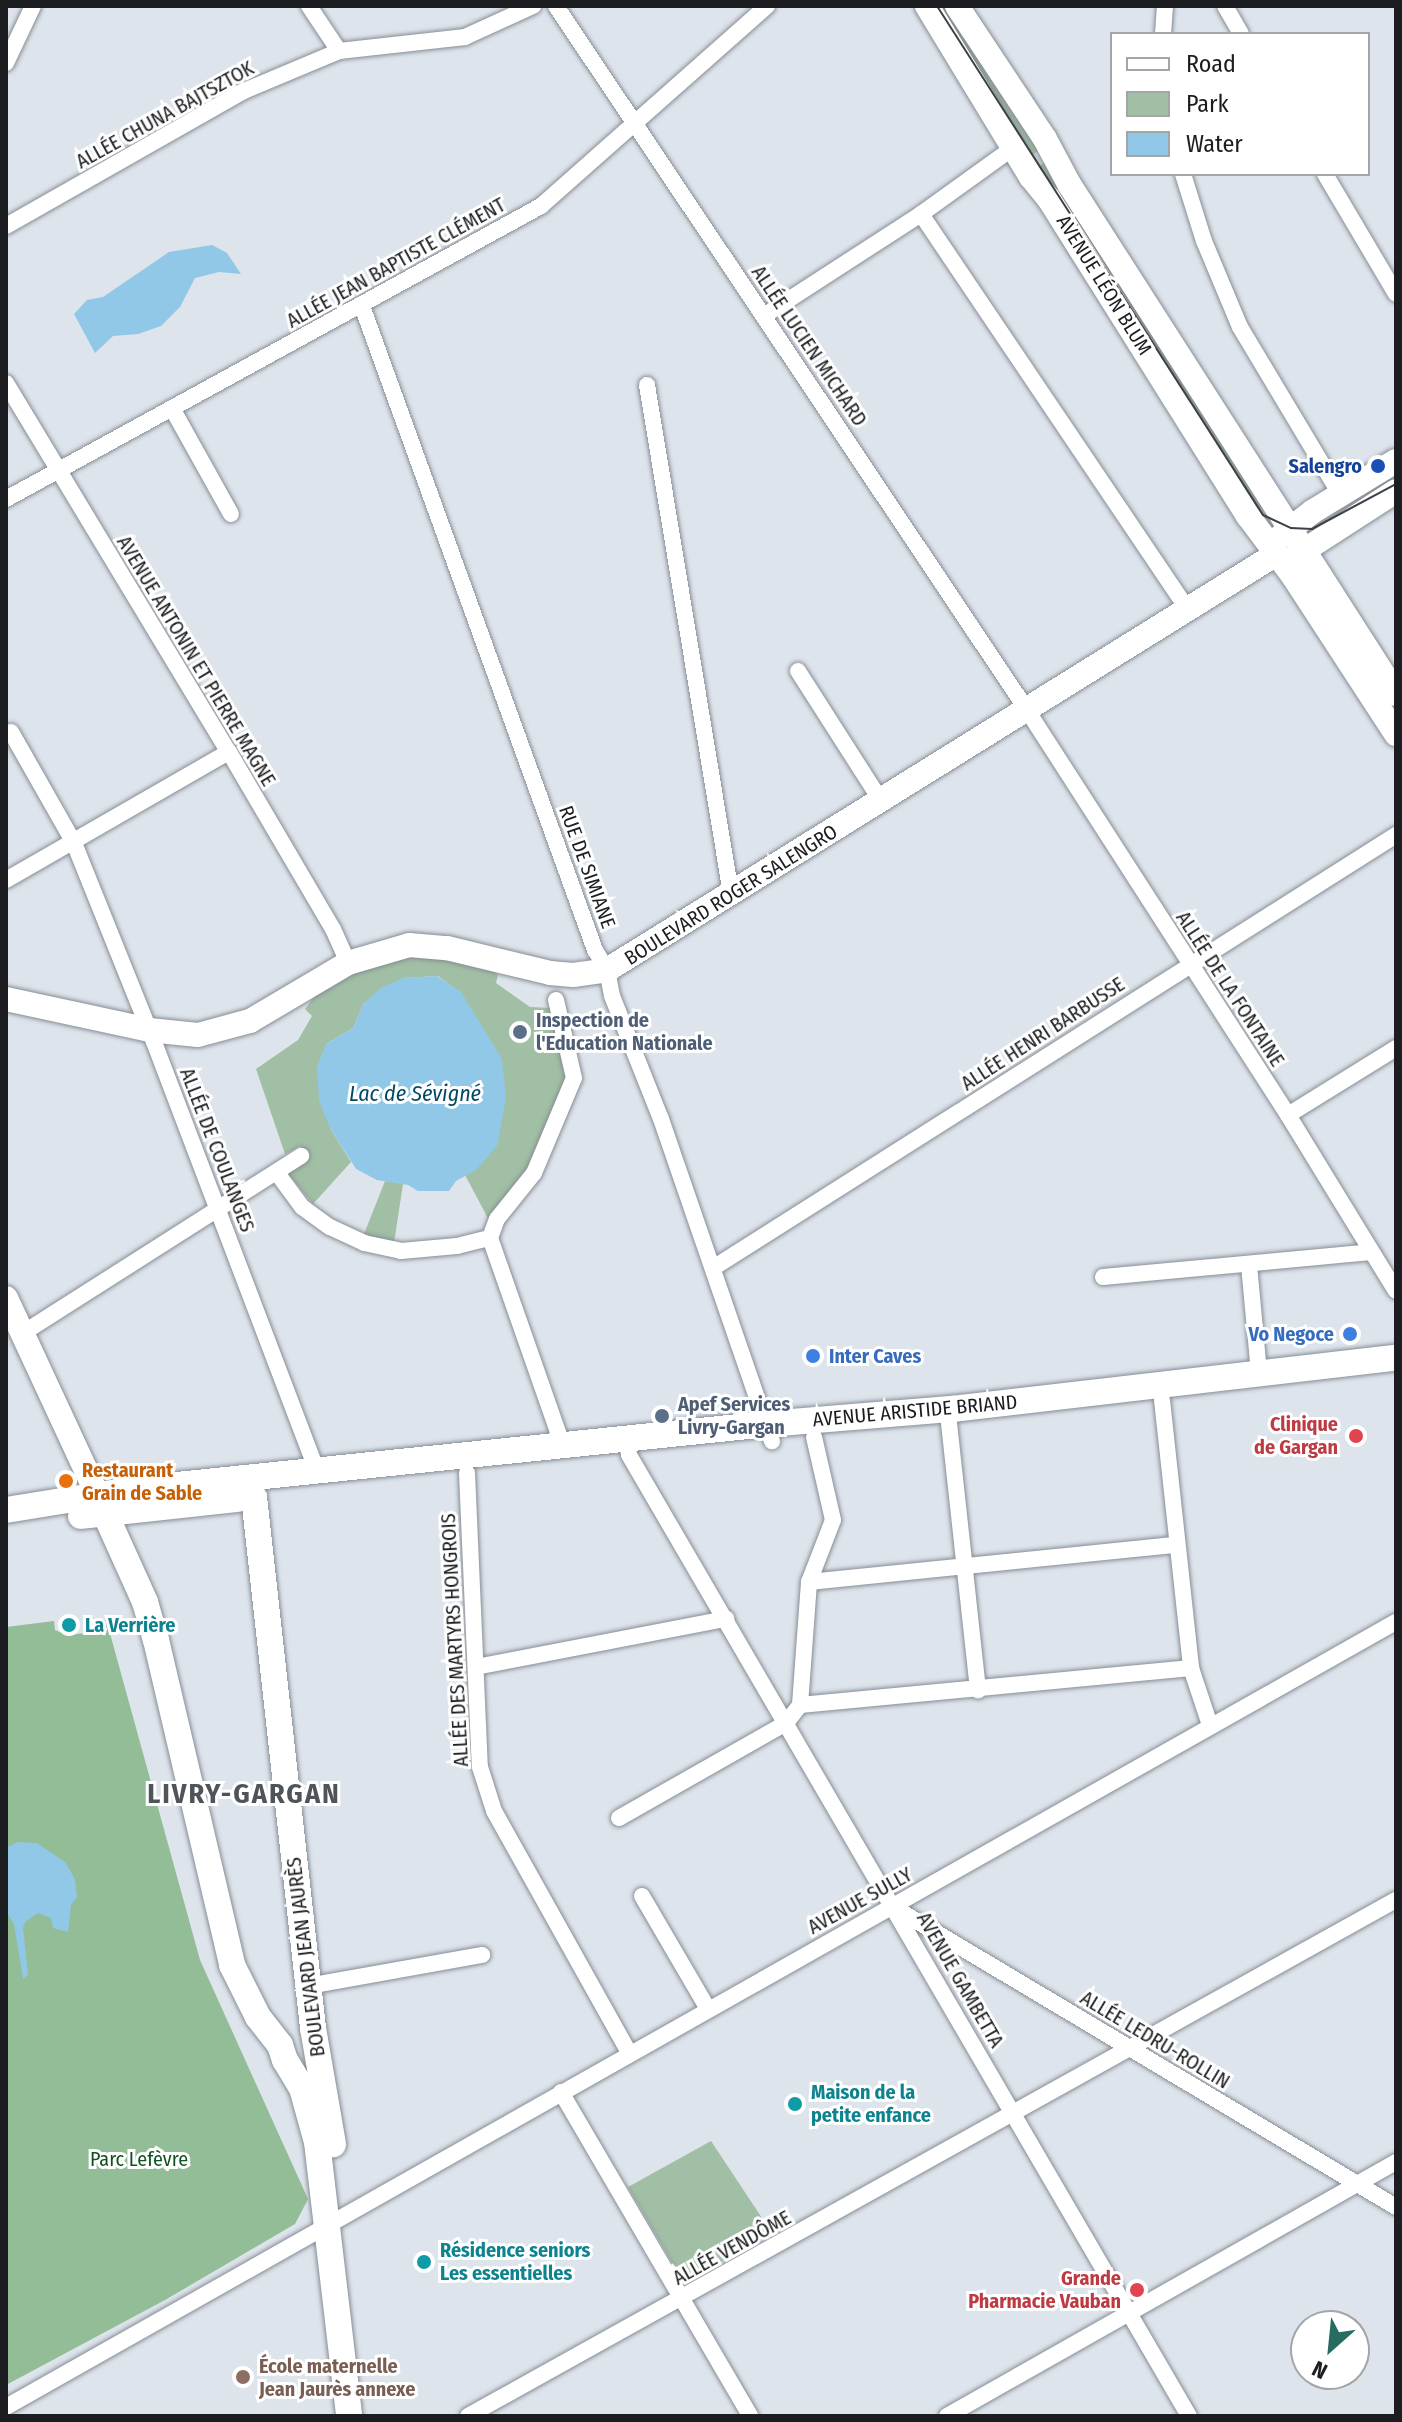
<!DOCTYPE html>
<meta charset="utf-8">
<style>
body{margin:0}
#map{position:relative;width:1402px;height:2422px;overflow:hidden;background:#dde4ec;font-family:"Fira Sans Condensed",sans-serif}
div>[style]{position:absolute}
.green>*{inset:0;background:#a1bfa4}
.forest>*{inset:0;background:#92bd97}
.water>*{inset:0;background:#92c8e7}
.roads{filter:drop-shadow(0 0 2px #878d94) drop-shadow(0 0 2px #878d94)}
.street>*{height:16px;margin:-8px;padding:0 8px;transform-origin:8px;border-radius:8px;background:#fff}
.secondary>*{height:24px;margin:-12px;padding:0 12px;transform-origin:12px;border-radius:12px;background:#fff}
.primary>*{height:26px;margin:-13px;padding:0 13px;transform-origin:13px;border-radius:13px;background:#fff}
.tram>*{height:2px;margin:-1px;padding:0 1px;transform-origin:1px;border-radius:1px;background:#3e4145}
.dots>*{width:22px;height:22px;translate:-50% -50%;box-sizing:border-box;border:4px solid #fff;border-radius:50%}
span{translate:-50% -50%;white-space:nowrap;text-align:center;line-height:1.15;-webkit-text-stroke:6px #fff;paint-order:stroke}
.street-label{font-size:20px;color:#1b1d20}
.transit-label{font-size:20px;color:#164399;font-weight:700}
.right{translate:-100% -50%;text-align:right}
.service-label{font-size:20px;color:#4e5e75;font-weight:700}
.left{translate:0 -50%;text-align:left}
.shop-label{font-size:20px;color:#366cbe;font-weight:700}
.health-label{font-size:20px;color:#be3a42;font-weight:700}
.food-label{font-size:20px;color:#c56008;font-weight:700}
.culture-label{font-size:20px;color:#0d838f;font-weight:700}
.park-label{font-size:20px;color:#105120}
.education-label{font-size:20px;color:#785e54;font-weight:700}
.water-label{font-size:22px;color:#004966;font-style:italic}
.district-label{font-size:28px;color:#4f545b;font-weight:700;letter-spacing:2px}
.frame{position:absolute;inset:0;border:8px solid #1b1d20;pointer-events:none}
.legend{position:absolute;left:1110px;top:32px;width:260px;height:144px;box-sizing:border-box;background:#fff;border:2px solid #a4a5a6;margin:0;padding:10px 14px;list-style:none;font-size:24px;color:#1b1d20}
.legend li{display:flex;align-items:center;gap:16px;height:40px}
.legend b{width:40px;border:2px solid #a4a5a6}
.north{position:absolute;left:1290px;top:2310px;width:80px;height:80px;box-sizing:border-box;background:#fff;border:2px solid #a4a5a6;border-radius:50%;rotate:207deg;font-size:22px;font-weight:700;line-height:32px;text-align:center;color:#1b1d20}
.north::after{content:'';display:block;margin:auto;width:28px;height:36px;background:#266c60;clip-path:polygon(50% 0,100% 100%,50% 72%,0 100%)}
</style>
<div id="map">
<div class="green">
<div style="clip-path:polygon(933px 6px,949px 6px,1043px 148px,1027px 158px)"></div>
<div style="clip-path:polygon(1051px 158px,1269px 502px,1254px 515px,1033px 170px)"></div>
<div style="clip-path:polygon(426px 952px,489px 967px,498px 975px,496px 983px,530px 1007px,553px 1008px,567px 1078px,529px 1169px,490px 1222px,465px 1175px,476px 1169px,461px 993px,438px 976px,403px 978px,364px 1003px,353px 1028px,326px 1044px,330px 1128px,351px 1162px,313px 1204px,289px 1175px,291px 1168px,308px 1157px,300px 1146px,285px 1154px,256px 1069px,298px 1040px,312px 1016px,305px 1009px,319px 990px,368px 964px)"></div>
<div style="clip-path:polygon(385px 1181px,403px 1184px,394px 1243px,364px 1234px)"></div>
<div style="clip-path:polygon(711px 2141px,772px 2233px,684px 2283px,628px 2187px)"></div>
</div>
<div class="forest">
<div style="clip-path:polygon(106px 1619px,200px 1960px,308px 2199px,295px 2224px,165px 2300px,6px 2385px,6px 1627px,54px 1621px,55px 1630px,67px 1635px,87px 1633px)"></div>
</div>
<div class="water">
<div style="clip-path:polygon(212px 245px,227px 253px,241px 274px,219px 272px,195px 278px,180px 307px,161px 326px,138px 334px,113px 336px,95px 353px,74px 314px,87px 300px,103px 297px,169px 252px)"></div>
<div style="clip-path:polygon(437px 976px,461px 992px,502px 1059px,506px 1098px,497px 1146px,476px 1170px,456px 1181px,449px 1191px,418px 1191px,408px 1185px,377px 1180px,356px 1169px,330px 1128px,319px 1101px,317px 1067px,326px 1044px,353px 1028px,364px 1003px,381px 988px,403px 978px)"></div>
<div style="clip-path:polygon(18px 1842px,37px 1843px,65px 1862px,75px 1879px,77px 1897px,71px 1905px,68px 1932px,53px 1928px,51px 1918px,38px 1913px,26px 1921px,23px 1927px,28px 1975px,23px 1979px,14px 1924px,6px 1911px,6px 1848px)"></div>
</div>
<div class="roads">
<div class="street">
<div style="left:309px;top:6px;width:54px;rotate:56.3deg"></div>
<div style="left:556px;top:6px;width:847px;rotate:56.22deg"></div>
<div style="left:1027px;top:710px;width:482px;rotate:57.2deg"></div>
<div style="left:1288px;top:1115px;width:206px;rotate:58.5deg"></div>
<div style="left:1225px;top:6px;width:32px;rotate:60deg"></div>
<div style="left:1163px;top:34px;width:28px;rotate:-86deg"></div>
<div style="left:6px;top:63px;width:63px;rotate:-64.7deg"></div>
<div style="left:1183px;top:174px;width:70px;rotate:72.6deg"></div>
<div style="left:1204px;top:241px;width:93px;rotate:67.3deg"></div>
<div style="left:1240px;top:327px;width:197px;rotate:59.1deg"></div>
<div style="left:1325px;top:174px;width:139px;rotate:59.4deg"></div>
<div style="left:921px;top:214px;width:478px;rotate:56deg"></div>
<div style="left:6px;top:226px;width:274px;rotate:-29.6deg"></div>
<div style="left:244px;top:91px;width:103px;rotate:-22.8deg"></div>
<div style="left:339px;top:51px;width:127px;rotate:-6.3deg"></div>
<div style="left:465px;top:37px;width:75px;rotate:-24.5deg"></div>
<div style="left:362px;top:306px;width:685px;rotate:70.11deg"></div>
<div style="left:595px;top:950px;width:23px;rotate:59deg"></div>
<div style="left:607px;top:970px;width:26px;rotate:79deg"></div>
<div style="left:612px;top:996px;width:132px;rotate:68.3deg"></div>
<div style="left:661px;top:1119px;width:341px;rotate:71deg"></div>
<div style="left:765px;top:315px;width:186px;rotate:-32.9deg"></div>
<div style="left:921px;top:214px;width:113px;rotate:-35.7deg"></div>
<div style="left:6px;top:383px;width:431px;rotate:58.9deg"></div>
<div style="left:229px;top:752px;width:205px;rotate:59.6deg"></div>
<div style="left:333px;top:929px;width:37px;rotate:66deg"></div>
<div style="left:647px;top:385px;width:516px;rotate:80.63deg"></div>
<div style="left:173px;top:410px;width:119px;rotate:60.9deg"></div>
<div style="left:6px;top:499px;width:610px;rotate:-28.71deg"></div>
<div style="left:541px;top:206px;width:302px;rotate:-41.5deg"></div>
<div style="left:798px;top:671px;width:154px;rotate:57.4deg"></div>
<div style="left:11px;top:732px;width:128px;rotate:60.4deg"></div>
<div style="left:74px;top:843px;width:214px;rotate:68.1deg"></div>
<div style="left:154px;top:1042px;width:461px;rotate:69.2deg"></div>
<div style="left:6px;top:880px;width:257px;rotate:-29.9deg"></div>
<div style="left:1288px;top:1115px;width:127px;rotate:-31.8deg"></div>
<div style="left:277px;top:1173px;width:42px;rotate:53.7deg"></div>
<div style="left:302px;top:1207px;width:34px;rotate:36deg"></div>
<div style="left:330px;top:1227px;width:38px;rotate:25deg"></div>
<div style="left:364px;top:1243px;width:38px;rotate:12deg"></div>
<div style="left:401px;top:1251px;width:56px;rotate:-5.1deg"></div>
<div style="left:457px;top:1246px;width:34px;rotate:-14deg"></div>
<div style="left:490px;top:1238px;width:20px;rotate:-70deg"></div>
<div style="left:497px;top:1219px;width:59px;rotate:-51.2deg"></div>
<div style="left:534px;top:1173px;width:103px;rotate:-67.2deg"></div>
<div style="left:574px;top:1078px;width:80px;rotate:-103deg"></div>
<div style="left:490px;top:1238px;width:220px;rotate:70.7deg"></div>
<div style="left:1249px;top:1265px;width:108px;rotate:84.7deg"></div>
<div style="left:713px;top:1268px;width:809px;rotate:-32.37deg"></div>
<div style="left:1103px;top:1277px;width:269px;rotate:-5.3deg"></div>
<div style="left:23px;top:1333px;width:330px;rotate:-32.5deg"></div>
<div style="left:1162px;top:1400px;width:270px;rotate:83.8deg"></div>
<div style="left:1191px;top:1668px;width:60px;rotate:71.6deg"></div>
<div style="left:949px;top:1423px;width:269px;rotate:83.8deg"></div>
<div style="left:626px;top:1439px;width:16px;rotate:79deg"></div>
<div style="left:629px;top:1455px;width:1112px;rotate:59.77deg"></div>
<div style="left:467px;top:1473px;width:294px;rotate:87.5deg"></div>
<div style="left:480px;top:1767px;width:46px;rotate:72.3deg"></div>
<div style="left:494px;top:1811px;width:278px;rotate:60.8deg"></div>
<div style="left:809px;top:1582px;width:369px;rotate:-5.8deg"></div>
<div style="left:476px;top:1667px;width:255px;rotate:-10.9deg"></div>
<div style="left:800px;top:1705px;width:123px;rotate:-85.8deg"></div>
<div style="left:809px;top:1582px;width:66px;rotate:-68.8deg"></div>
<div style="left:833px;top:1520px;width:85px;rotate:-102.9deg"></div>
<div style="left:619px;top:1818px;width:192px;rotate:-29.6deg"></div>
<div style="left:786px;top:1723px;width:23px;rotate:-52deg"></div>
<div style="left:800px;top:1705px;width:393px;rotate:-5.4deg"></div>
<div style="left:642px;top:1896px;width:131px;rotate:59.7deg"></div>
<div style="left:895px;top:1908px;width:583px;rotate:30.83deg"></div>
<div style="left:308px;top:1986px;width:177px;rotate:-10.1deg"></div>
<div style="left:561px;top:2092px;width:375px;rotate:59.7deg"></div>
<div style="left:6px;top:2407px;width:1596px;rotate:-29.46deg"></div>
<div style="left:468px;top:2416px;width:1062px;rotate:-29.08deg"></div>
<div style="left:947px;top:2416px;width:516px;rotate:-29.5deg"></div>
</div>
<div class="secondary">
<div style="left:927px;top:6px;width:200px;rotate:58.7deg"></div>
<div style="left:1031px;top:177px;width:28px;rotate:51deg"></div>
<div style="left:1049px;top:199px;width:374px;rotate:57.9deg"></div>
<div style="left:1248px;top:516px;width:75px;rotate:53.1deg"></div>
<div style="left:1293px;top:576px;width:189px;rotate:56.9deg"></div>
<div style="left:957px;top:6px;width:159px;rotate:56.5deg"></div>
<div style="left:1045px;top:139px;width:51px;rotate:61.9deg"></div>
<div style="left:1069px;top:184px;width:606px;rotate:57.33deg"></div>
<div style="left:1280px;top:537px;width:41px;rotate:-38deg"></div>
<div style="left:1312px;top:512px;width:98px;rotate:-31.3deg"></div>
<div style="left:1294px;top:557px;width:121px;rotate:-32.9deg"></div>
<div style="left:6px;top:999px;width:146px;rotate:12.2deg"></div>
<div style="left:149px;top:1030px;width:49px;rotate:5.8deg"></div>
<div style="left:198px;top:1035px;width:54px;rotate:-15.1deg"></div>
<div style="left:250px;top:1021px;width:114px;rotate:-30.6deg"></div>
<div style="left:348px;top:963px;width:64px;rotate:-16.4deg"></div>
<div style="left:409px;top:945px;width:38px;rotate:5deg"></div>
<div style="left:447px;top:948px;width:106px;rotate:13.6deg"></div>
<div style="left:550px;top:973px;width:23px;rotate:5deg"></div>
<div style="left:573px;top:975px;width:34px;rotate:-8deg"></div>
<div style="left:607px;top:970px;width:775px;rotate:-31.86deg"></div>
<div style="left:6px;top:1298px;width:218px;rotate:65.1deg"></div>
</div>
<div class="primary">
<div style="left:254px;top:1497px;width:534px;rotate:83.66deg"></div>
<div style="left:313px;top:2028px;width:118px;rotate:80.2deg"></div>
<div style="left:99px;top:1500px;width:112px;rotate:65.7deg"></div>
<div style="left:145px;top:1602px;width:40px;rotate:74deg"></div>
<div style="left:156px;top:1640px;width:334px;rotate:76.8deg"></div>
<div style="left:232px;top:1965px;width:58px;rotate:63.4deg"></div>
<div style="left:258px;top:2017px;width:36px;rotate:52deg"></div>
<div style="left:280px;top:2045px;width:16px;rotate:72deg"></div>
<div style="left:285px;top:2060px;width:33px;rotate:59deg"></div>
<div style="left:302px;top:2088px;width:56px;rotate:74.5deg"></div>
<div style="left:317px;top:2142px;width:276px;rotate:83.3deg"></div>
<div style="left:6px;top:1510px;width:125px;rotate:-9.2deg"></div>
<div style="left:129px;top:1490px;width:642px;rotate:-5.9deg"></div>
<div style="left:768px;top:1424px;width:185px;rotate:-4.7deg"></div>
<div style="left:952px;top:1409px;width:447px;rotate:-6.6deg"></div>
<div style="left:81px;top:1516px;width:157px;rotate:-6.2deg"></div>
</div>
</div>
<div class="tram">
<div style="left:937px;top:6px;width:604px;rotate:57.36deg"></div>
<div style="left:1263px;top:515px;width:31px;rotate:25deg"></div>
<div style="left:1291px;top:528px;width:21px;rotate:3deg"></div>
<div style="left:1312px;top:529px;width:95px;rotate:-28.2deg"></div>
</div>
<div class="dots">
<div style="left:1378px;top:466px;background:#1a4fb4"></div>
<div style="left:520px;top:1032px;background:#5c6f8a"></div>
<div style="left:1350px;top:1334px;background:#3f7fe0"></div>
<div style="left:813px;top:1356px;background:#3f7fe0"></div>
<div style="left:662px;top:1416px;background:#5c6f8a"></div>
<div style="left:1356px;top:1436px;background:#e0444e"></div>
<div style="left:66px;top:1481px;background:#e8710a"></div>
<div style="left:69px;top:1625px;background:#0f9aa8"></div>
<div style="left:795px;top:2104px;background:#0f9aa8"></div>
<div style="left:424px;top:2262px;background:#0f9aa8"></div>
<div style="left:1137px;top:2290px;background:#e0444e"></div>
<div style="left:243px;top:2377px;background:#8d6e63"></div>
</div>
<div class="street-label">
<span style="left:165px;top:115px;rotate:-29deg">ALLÉE CHUNA BAJTSZTOK</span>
<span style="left:396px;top:263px;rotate:-29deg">ALLÉE JEAN BAPTISTE CLÉMENT</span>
<span style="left:1104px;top:285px;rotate:58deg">AVENUE LÉON BLUM</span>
<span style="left:809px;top:346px;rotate:56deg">ALLÉE LUCIEN MICHARD</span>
<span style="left:196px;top:661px;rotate:59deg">AVENUE ANTONIN ET PIERRE MAGNE</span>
<span style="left:587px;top:867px;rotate:70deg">RUE DE SIMIANE</span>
<span style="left:731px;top:895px;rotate:-32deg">BOULEVARD ROGER SALENGRO</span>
<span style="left:1230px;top:989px;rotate:57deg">ALLÉE DE LA FONTAINE</span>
<span style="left:1043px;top:1034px;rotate:-33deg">ALLÉE HENRI BARBUSSE</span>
<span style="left:217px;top:1150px;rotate:69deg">ALLÉE DE COULANGES</span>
<span style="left:915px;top:1411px;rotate:-5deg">AVENUE ARISTIDE BRIAND</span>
<span style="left:455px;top:1640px;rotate:-93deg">ALLÉE DES MARTYRS HONGROIS</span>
<span style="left:860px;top:1901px;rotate:-29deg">AVENUE SULLY</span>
<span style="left:306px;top:1957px;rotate:-97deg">BOULEVARD JEAN JAURÈS</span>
<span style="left:960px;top:1980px;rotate:60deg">AVENUE GAMBETTA</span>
<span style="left:1155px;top:2040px;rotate:31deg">ALLÉE LEDRU-ROLLIN</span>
<span style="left:732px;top:2248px;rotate:-29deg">ALLÉE VENDÔME</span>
</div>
<div class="transit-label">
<span class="right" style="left:1362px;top:466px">Salengro</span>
</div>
<div class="service-label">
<span class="left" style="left:536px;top:1032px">Inspection de<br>l'Education Nationale</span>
<span class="left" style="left:678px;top:1416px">Apef Services<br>Livry-Gargan</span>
</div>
<div class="shop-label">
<span class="right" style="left:1334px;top:1334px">Vo Negoce</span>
<span class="left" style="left:829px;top:1356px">Inter Caves</span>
</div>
<div class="health-label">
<span class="right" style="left:1338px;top:1436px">Clinique<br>de Gargan</span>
<span class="right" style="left:1121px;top:2290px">Grande<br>Pharmacie Vauban</span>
</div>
<div class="food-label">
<span class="left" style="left:82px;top:1482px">Restaurant<br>Grain de Sable</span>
</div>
<div class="culture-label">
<span class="left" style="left:85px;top:1625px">La Verrière</span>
<span class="left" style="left:811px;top:2104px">Maison de la<br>petite enfance</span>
<span class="left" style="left:440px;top:2262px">Résidence seniors<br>Les essentielles</span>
</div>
<div class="park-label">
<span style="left:139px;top:2159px">Parc Lefèvre</span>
</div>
<div class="education-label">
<span class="left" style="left:259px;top:2378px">École maternelle<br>Jean Jaurès annexe</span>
</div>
<div class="water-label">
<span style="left:415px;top:1094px">Lac de Sévigné</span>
</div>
<div class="district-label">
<span style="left:244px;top:1794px">LIVRY-GARGAN</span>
</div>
<div class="frame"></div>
<ul class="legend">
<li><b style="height:10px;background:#fff"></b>Road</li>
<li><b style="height:22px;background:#a1bfa4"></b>Park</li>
<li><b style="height:22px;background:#92c8e7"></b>Water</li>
</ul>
<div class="north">N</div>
</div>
